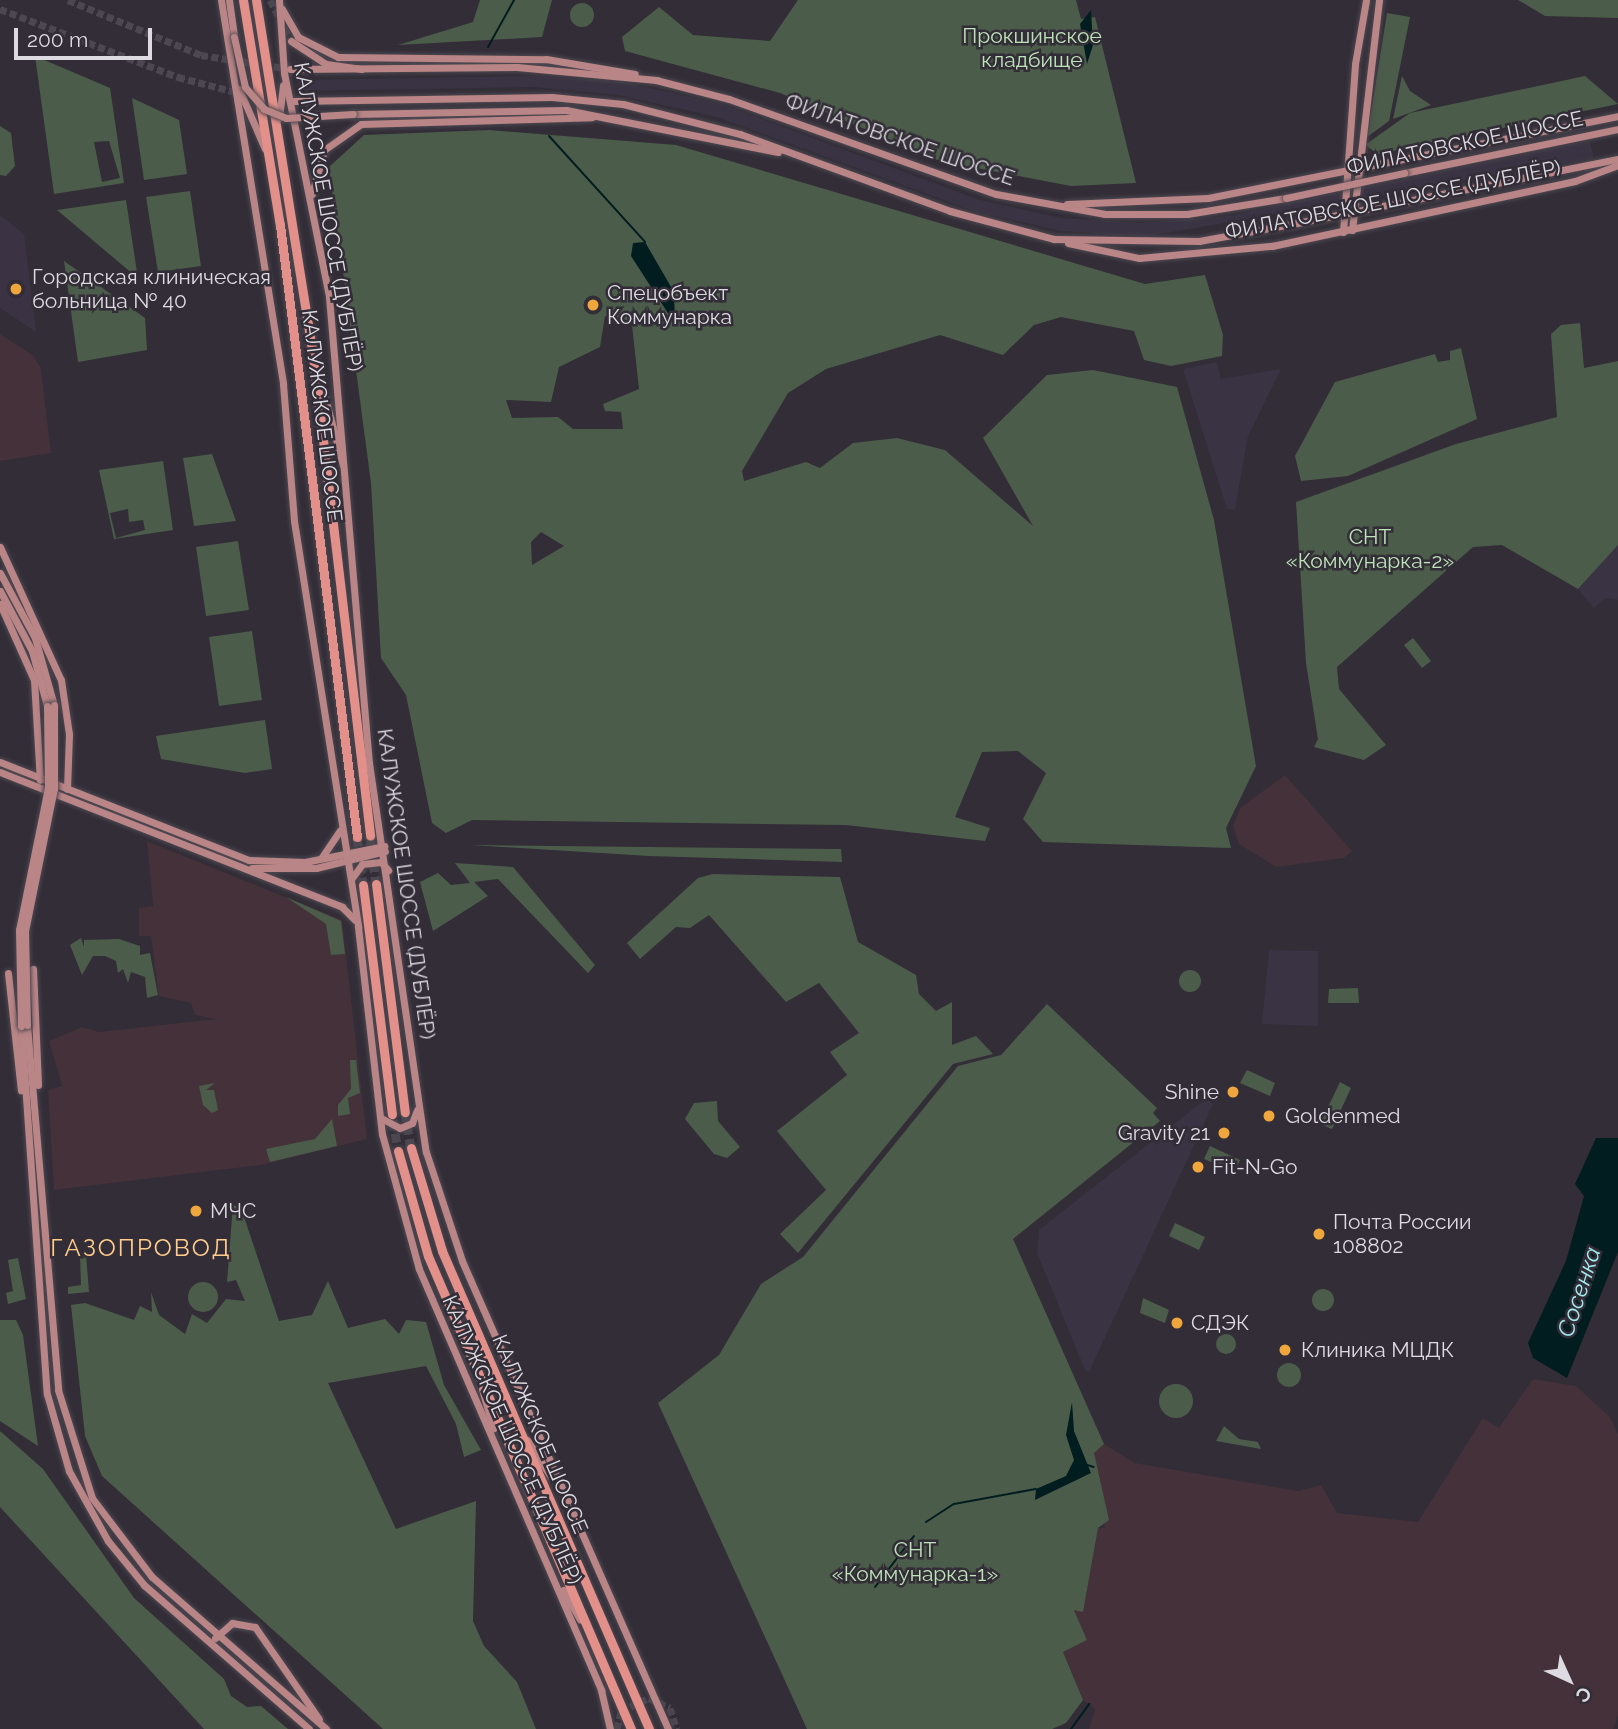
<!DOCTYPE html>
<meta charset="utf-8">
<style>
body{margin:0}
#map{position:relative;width:1618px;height:1729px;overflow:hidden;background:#322d37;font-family:Raleway,sans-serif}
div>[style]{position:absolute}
.commercial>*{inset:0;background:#443139}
.built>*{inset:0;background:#3a3343}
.medical>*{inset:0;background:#3b3344}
.green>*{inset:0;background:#4c5c4a}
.round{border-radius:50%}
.water>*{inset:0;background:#021d1f}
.stream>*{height:2px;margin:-1px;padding:0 1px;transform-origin:1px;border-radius:1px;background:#021d1f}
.major-tunnel>*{height:7px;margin-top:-3.5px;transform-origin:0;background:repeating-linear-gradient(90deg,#4c4750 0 7px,transparent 0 10.5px)}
.highway-tunnel>*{height:9px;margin-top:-4.5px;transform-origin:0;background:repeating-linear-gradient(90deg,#4c4750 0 9px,transparent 0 13.5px)}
.roads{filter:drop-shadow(0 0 2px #4d4851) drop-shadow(0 0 2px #4d4851)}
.major>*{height:7px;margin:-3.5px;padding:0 3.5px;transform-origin:3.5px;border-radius:3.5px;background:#ba8586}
.highway>*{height:9px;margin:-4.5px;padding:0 4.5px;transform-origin:4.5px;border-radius:4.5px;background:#e4908a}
.bridges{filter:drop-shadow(0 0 2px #4d4851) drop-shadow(0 0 2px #4d4851)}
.major-bridge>*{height:7px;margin:-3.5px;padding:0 3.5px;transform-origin:3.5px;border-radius:3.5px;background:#ba8586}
.dots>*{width:19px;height:19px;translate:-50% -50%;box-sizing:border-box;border:4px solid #322d37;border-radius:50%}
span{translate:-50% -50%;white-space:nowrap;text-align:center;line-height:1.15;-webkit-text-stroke:5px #322d37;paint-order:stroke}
.park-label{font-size:21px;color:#bce3b7}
.street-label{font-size:21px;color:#dddae1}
.poi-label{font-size:21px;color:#dddae1}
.left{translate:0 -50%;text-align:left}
.right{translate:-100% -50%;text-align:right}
.water-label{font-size:23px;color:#a2ebef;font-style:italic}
.quarter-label{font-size:24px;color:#ffcc8b;letter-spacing:2px}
.north{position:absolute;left:1534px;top:1645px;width:70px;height:70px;-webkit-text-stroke:5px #322d37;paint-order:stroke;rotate:135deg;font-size:19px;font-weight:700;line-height:28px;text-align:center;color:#dddae1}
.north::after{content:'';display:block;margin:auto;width:24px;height:32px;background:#dddae1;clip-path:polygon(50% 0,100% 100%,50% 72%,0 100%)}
.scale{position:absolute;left:14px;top:28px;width:138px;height:32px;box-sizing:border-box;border:4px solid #dddae1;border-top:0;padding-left:9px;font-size:21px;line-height:24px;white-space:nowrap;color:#dddae1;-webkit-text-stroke:5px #322d37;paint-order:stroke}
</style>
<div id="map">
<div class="commercial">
<div style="clip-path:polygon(0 334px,34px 356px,41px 369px,51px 453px,0 461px)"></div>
<div style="clip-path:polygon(1285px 775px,1352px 851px,1344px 858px,1276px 867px,1239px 844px,1233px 826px,1240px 808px)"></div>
<div style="clip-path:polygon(147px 841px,342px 920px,367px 1139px,261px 1165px,54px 1190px,48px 1090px,62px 1086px,49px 1041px,82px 1027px,99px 1032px,216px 1019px,195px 1015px,191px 1003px,159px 996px,151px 936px,139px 936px,139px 908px,153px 906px)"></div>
<div style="clip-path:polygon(1533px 1379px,1576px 1386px,1610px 1417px,1618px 1434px,1618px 1715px,1613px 1729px,1089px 1729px,1095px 1709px,1083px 1700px,1063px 1652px,1087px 1640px,1074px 1609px,1083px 1611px,1098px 1528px,1105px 1528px,1094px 1452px,1104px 1444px,1135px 1463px,1298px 1491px,1321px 1485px,1337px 1513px,1418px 1522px,1483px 1418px,1499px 1428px)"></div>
</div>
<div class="built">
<div style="clip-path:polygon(535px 76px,622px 82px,721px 104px,980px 200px,1062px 218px,1141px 223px,1228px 216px,1590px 141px,1594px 158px,1143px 237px,1062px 231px,977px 212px,717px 117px,619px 95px,534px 87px,298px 91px,298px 80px)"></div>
<div style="clip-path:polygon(1217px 362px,1221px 379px,1281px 369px,1248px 436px,1235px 509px,1227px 509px,1183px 369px)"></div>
<div style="clip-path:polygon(1618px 545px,1618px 600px,1605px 598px,1594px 608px,1578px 589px)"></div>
<div style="clip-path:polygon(1269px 950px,1318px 951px,1318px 1026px,1262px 1024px)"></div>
<div style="clip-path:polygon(1206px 1099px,1213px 1104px,1089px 1372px,1085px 1370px,1037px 1253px,1039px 1230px)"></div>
</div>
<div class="medical">
<div style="clip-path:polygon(0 215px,24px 234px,36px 332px,0 308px)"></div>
</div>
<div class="green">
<div style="clip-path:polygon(480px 0,552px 0,542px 37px,398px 45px,473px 22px)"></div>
<div style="clip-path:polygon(798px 0,1076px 0,1081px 19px,1095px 17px,1136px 183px,1071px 186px,940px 161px,780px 93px,625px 51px,622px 37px,659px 7px,693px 35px,770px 41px)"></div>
<div style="clip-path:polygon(1518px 0,1618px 0,1618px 18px,1545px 16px)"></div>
<div class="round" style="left:570px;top:3px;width:24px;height:24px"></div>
<div style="clip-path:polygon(1387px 13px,1410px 17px,1389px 121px,1367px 137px)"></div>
<div style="clip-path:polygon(evenodd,35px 56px,110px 88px,124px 183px,54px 194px,35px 56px,109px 141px,120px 178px,102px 182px,94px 142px,109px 141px)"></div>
<div style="clip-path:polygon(1402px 76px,1410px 91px,1431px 105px,1393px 119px)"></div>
<div style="clip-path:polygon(1585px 76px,1618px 104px,1378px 154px,1365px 145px,1410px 113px)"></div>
<div style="clip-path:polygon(132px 98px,179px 120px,187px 174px,144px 180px)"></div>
<div style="clip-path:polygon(0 126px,11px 133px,15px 166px,6px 176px,0 175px)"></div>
<div style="clip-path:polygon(evenodd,489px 130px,676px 145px,1145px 284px,1205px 275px,1223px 335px,1222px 356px,1171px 366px,1144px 360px,1134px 331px,1061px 317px,1034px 325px,1003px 355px,940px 335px,826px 369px,788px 393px,742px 471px,744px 481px,806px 462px,820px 468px,853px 443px,897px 438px,945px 450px,1033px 526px,983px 438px,1047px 375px,1093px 370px,1177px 387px,1214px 520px,1256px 766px,1226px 828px,1231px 848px,1043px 842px,1023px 819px,1046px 773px,1018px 751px,982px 752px,955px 817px,990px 828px,985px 841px,846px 825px,472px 820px,446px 833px,432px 823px,406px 695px,381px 658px,371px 483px,329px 167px,364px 135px,489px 130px,605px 316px,632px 325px,639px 389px,603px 404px,605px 411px,621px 412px,623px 429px,573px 429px,558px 417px,512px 418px,506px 400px,551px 402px,559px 367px,600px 347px,605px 316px,489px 130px,541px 532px,564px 546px,532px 565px,531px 542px,541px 532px)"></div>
<div style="clip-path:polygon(190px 191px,201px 266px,158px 272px,146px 197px)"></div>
<div style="clip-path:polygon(126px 200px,137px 272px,134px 275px,57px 210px)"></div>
<div style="clip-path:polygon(64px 261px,145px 318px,147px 350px,78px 362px)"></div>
<div style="clip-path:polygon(1580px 323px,1584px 368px,1618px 361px,1618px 545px,1578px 589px,1502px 545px,1473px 547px,1337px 667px,1339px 689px,1386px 745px,1364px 760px,1314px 747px,1318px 739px,1306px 663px,1296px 502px,1456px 444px,1557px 417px,1551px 334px,1561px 325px)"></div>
<div style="clip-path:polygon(1461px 348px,1477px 419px,1348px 476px,1301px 481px,1295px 456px,1335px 382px,1435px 354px,1438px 362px,1450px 360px,1450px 351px)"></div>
<div style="clip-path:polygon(212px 454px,236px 521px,194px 526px,183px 458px)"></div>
<div style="clip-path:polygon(evenodd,163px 461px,173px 530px,114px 539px,99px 470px,163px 461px,128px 509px,129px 522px,143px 520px,145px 530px,116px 538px,110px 513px,128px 509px)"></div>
<div style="clip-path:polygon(238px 541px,249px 610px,206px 616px,196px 547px)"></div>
<div style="clip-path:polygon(252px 631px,262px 700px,219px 706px,209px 637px)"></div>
<div style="clip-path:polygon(1413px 638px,1431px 661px,1422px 668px,1404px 645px)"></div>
<div style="clip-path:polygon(265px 720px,272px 769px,245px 773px,161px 759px,156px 736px)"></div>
<div style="clip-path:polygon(471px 845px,841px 849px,842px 862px,649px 856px)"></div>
<div style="clip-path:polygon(455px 863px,513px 867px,595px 965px,588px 973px,498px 879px,474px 882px,488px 896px,433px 931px,420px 882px,438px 873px,451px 885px,470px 883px)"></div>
<div style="clip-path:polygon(713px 874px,840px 877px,858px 942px,916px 975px,919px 994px,936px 1011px,952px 1002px,952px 1045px,976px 1036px,993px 1054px,953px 1064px,798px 1253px,780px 1234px,826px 1190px,777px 1131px,847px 1075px,830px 1052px,859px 1033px,819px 983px,786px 1002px,709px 915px,690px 928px,676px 927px,640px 959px,627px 943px,698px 878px)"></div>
<div style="clip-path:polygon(286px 897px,341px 921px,345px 954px,331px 955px,326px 924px)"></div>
<div style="clip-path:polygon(81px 938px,84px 947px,84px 940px,119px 939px,140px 946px,140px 955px,150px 953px,158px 995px,147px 998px,145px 977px,131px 972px,128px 983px,123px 969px,118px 973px,116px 961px,105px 956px,93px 956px,82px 975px,70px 945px)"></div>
<div class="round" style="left:1179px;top:970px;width:22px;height:22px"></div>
<div style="clip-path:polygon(1329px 989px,1358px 988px,1359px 1003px,1328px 1003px)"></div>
<div style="clip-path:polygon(1047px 1004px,1157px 1108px,1153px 1113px,1160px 1121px,1013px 1239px,1104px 1444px,1094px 1453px,1109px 1520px,1098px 1528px,1083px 1612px,1074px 1610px,1087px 1640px,1063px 1652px,1083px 1700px,1066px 1723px,1052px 1729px,807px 1729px,658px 1403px,719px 1355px,761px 1284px,803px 1257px,958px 1066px,1001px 1055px)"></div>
<div style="clip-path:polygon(350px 1060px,356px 1060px,360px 1093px,348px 1098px,350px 1114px,338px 1116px,338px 1105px,351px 1089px)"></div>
<div style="clip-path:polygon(1247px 1070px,1275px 1083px,1270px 1096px,1240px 1083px)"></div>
<div style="clip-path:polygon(1340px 1082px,1351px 1088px,1332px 1129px,1320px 1124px)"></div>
<div style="clip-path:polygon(215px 1083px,206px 1090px,214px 1090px,218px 1110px,212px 1113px,203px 1105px,199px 1086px)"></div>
<div style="clip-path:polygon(717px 1101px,718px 1121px,740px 1147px,727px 1158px,714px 1154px,685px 1119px,694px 1103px)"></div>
<div style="clip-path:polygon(332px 1119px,337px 1146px,270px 1162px,266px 1149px,315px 1139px)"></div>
<div style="clip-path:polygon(1210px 1146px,1240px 1160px,1235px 1172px,1204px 1159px)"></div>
<div style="clip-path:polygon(233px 1205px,241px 1208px,279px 1321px,312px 1315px,328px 1281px,348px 1328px,385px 1319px,399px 1334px,406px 1320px,426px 1322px,444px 1385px,481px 1450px,464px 1457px,456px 1424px,426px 1366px,328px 1383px,396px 1529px,476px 1501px,473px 1621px,484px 1646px,517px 1682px,536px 1729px,383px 1729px,102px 1476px,85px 1436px,71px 1305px,85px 1303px,134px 1320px,140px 1306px,152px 1312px,151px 1292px,159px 1315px,185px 1334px,192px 1314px,207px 1323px,226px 1299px,245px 1301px,236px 1280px,227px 1282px)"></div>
<div style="clip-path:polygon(1175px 1223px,1205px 1237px,1199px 1250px,1169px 1236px)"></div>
<div style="clip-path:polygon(86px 1254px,89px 1292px,68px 1294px,68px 1287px,81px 1285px,80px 1255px)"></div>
<div style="clip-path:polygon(18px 1258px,26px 1299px,8px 1304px,6px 1293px,13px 1291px,8px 1260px)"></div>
<div class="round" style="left:188px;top:1282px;width:30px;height:30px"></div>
<div class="round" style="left:1312px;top:1289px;width:22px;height:22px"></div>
<div style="clip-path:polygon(1143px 1298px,1169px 1310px,1165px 1323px,1140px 1313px)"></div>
<div style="clip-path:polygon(0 1320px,16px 1320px,23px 1335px,38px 1446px,0 1421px)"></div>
<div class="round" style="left:1216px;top:1334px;width:20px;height:20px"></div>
<div class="round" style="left:1277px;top:1363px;width:24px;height:24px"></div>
<div class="round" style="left:1159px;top:1384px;width:34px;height:34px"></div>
<div style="clip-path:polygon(1224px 1426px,1239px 1439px,1258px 1442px,1261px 1449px,1216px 1441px)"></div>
<div style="clip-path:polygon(0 1431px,43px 1469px,134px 1598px,224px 1679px,231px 1696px,247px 1707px,261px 1706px,288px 1729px,204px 1729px,0 1507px)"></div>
</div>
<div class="water">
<div style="clip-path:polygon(1091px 10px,1093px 45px,1087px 64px,1080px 24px)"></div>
<div style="clip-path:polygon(645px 242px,674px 292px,675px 324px,631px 256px,633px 243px)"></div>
<div style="clip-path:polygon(1596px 1138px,1618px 1138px,1618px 1252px,1567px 1378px,1533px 1358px,1528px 1343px,1566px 1261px,1584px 1196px,1575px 1184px)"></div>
<div style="clip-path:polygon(1072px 1402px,1074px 1431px,1091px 1473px,1035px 1500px,1036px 1489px,1066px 1476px,1074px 1460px,1066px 1435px)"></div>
</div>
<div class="stream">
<div style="left:488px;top:47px;width:54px;rotate:-61deg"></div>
<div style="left:549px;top:136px;width:143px;rotate:47.8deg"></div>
<div style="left:1087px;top:1465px;width:7px;rotate:16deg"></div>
<div style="left:926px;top:1522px;width:33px;rotate:-33deg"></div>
<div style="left:954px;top:1504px;width:83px;rotate:-10.4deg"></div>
<div style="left:875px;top:1587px;width:64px;rotate:-52.6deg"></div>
<div style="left:1071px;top:1729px;width:31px;rotate:-54deg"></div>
</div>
<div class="major-tunnel">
<div style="left:68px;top:0;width:144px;rotate:22.5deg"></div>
<div style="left:201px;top:55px;width:90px;rotate:8.9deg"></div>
<div style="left:270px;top:0;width:46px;rotate:62.9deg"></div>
<div style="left:0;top:9px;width:191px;rotate:20.9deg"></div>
<div style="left:178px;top:77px;width:64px;rotate:14.5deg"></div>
<div style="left:617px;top:1729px;width:18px;rotate:-77deg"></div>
<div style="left:621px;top:1711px;width:31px;rotate:-25deg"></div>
<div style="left:649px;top:1698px;width:23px;rotate:25deg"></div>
<div style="left:670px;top:1708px;width:22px;rotate:72deg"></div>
</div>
<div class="highway-tunnel">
<div style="left:370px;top:836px;width:48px;rotate:82.9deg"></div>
<div style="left:357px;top:837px;width:48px;rotate:82.9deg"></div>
<div style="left:405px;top:1112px;width:36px;rotate:81deg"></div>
<div style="left:393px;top:1120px;width:31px;rotate:81deg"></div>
</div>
<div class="roads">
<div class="major">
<div style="left:221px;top:0;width:389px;rotate:80.8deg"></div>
<div style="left:283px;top:384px;width:137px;rotate:85.4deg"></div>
<div style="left:294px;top:521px;width:411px;rotate:81deg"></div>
<div style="left:358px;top:927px;width:208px;rotate:83.4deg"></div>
<div style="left:382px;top:1134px;width:140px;rotate:74.7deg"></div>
<div style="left:419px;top:1269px;width:459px;rotate:66.6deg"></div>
<div style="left:601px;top:1690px;width:40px;rotate:77deg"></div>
<div style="left:229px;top:0;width:37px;rotate:82deg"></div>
<div style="left:279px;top:0;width:73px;rotate:86.1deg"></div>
<div style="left:284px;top:73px;width:228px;rotate:78.6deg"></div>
<div style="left:329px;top:297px;width:468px;rotate:85.1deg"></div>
<div style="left:369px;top:763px;width:393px;rotate:81.7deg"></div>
<div style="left:426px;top:1152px;width:115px;rotate:71.7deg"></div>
<div style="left:462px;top:1261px;width:511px;rotate:66.24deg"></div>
<div style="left:282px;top:9px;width:32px;rotate:60deg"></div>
<div style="left:298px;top:37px;width:45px;rotate:26.6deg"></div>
<div style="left:338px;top:57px;width:208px;rotate:0.6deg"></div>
<div style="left:546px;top:59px;width:90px;rotate:9.6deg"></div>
<div style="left:291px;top:41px;width:42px;rotate:33.3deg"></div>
<div style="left:326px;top:64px;width:36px;rotate:8deg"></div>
<div style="left:290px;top:69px;width:227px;rotate:-0.5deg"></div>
<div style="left:517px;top:67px;width:140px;rotate:5.3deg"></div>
<div style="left:656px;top:80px;width:75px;rotate:14.6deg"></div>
<div style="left:729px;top:99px;width:283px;rotate:19.6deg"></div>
<div style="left:996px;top:194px;width:111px;rotate:10.4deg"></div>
<div style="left:1105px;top:214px;width:82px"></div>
<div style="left:1187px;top:214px;width:100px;rotate:-9.2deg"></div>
<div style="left:239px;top:89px;width:65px;rotate:66.6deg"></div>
<div style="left:294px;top:101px;width:258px;rotate:-0.9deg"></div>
<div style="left:552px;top:97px;width:71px;rotate:5.6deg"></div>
<div style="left:623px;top:104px;width:121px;rotate:14.4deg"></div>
<div style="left:740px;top:134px;width:224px;rotate:20.1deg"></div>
<div style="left:950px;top:211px;width:108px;rotate:15.1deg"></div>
<div style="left:1054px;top:239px;width:145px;rotate:0.8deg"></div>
<div style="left:1199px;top:241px;width:95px;rotate:-10.4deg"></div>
<div style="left:353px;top:114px;width:213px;rotate:-1.1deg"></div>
<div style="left:566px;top:110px;width:216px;rotate:11.2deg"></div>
<div style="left:279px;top:118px;width:33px;rotate:-83deg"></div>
<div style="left:1404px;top:173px;width:218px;rotate:-11.6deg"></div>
<div style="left:312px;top:194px;width:46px;rotate:-74.7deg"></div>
<div style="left:324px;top:150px;width:45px;rotate:-35.1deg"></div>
<div style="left:361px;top:124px;width:231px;rotate:-1.7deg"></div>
<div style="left:1407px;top:201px;width:215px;rotate:-11.3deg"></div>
<div style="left:1067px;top:204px;width:141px;rotate:-2.4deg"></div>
<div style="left:1208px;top:198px;width:418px;rotate:-11.3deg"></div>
<div style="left:1352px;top:230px;width:232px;rotate:-83.3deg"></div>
<div style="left:1343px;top:232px;width:168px;rotate:-85.9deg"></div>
<div style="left:1355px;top:64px;width:65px;rotate:-80.2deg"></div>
<div style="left:1068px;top:243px;width:73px;rotate:11.9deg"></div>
<div style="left:1139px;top:258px;width:134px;rotate:-5.2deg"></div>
<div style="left:1272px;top:246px;width:310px;rotate:-12.1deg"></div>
<div style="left:1575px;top:181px;width:46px;rotate:-20.4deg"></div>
<div style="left:318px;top:372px;width:96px;rotate:75deg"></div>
<div style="left:0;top:547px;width:146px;rotate:65.4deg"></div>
<div style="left:61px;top:680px;width:55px;rotate:81.6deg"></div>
<div style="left:69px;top:734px;width:55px;rotate:92.1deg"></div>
<div style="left:0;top:573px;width:74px;rotate:61.7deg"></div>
<div style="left:35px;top:638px;width:70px;rotate:74.2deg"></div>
<div style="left:0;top:591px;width:68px;rotate:61.9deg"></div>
<div style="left:32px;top:651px;width:57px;rotate:74.7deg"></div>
<div style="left:0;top:604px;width:83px;rotate:65.9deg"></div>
<div style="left:34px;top:680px;width:100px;rotate:86.6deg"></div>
<div style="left:0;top:762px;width:268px;rotate:21.5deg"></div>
<div style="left:249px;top:860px;width:56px;rotate:2deg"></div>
<div style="left:305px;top:862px;width:81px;rotate:-11.4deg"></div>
<div style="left:0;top:772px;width:368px;rotate:21.5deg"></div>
<div style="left:342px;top:907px;width:18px;rotate:45deg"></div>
<div style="left:322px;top:857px;width:32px;rotate:-56deg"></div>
<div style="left:252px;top:868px;width:64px"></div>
<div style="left:316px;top:868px;width:71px;rotate:-13.8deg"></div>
<div style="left:352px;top:878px;width:17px;rotate:-54deg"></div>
<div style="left:362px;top:864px;width:19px;rotate:-6deg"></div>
<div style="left:381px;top:862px;width:11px;rotate:49deg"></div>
<div style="left:33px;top:969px;width:116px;rotate:87.5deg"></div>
<div style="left:8px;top:973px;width:118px;rotate:83.7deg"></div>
<div style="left:27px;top:1025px;width:366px;rotate:85.1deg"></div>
<div style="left:58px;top:1390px;width:113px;rotate:72.5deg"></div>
<div style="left:92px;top:1498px;width:99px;rotate:52.8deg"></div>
<div style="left:152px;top:1577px;width:231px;rotate:41.1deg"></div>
<div style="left:21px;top:1026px;width:369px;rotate:86deg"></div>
<div style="left:47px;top:1394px;width:80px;rotate:74.1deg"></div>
<div style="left:69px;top:1471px;width:80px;rotate:60.9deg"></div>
<div style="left:108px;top:1541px;width:57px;rotate:50.7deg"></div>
<div style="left:144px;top:1585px;width:219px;rotate:41.1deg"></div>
<div style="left:381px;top:1118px;width:21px;rotate:28deg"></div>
<div style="left:400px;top:1128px;width:13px;rotate:-23deg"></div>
<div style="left:412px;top:1123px;width:14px;rotate:-69deg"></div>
<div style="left:482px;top:1389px;width:41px;rotate:74.2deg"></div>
<div style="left:527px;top:1440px;width:44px;rotate:57deg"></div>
<div style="left:563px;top:1590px;width:34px;rotate:60deg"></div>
<div style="left:215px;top:1638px;width:23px;rotate:-41deg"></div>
<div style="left:232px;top:1623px;width:23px;rotate:10deg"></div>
<div style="left:255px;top:1627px;width:112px;rotate:55.2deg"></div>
</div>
<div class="highway">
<div style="left:243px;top:0;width:228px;rotate:80.7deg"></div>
<div style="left:280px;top:225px;width:617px;rotate:82.83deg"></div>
<div style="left:256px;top:0;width:352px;rotate:80.9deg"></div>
<div style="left:312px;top:348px;width:491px;rotate:83.2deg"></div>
<div style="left:376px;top:884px;width:230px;rotate:82.8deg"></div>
<div style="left:363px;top:885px;width:231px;rotate:82.8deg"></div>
<div style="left:411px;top:1148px;width:108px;rotate:73.2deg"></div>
<div style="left:442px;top:1251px;width:521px;rotate:66.58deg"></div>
<div style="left:398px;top:1151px;width:109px;rotate:74.1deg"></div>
<div style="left:428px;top:1256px;width:515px;rotate:66.77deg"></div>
</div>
</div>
<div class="bridges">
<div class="major-bridge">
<div style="left:234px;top:37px;width:51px;rotate:77.6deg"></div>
<div style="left:245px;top:87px;width:29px;rotate:49deg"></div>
<div style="left:264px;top:109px;width:24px;rotate:22deg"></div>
<div style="left:286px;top:118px;width:67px;rotate:-3.4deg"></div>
<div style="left:1286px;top:198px;width:121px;rotate:-12deg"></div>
<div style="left:1292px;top:224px;width:117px;rotate:-11.3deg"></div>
<div style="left:27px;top:1025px;width:94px;rotate:-91.2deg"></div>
<div style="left:25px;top:931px;width:145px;rotate:-78.5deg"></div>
<div style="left:54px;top:789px;width:84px;rotate:-90deg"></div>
<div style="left:21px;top:1026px;width:96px;rotate:-91.2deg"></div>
<div style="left:19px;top:930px;width:146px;rotate:-78.5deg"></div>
<div style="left:48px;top:787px;width:81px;rotate:-90.7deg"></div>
</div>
</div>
<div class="dots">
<div style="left:16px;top:289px;background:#efa73d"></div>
<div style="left:593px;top:305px;background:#efa73d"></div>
<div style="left:1233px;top:1092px;background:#efa73d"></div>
<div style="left:1269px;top:1116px;background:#efa73d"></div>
<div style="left:1224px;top:1133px;background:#efa73d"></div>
<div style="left:1198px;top:1167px;background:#efa73d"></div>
<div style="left:196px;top:1211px;background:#efa73d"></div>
<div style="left:1319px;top:1234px;background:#efa73d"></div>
<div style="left:1177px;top:1323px;background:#efa73d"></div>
<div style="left:1285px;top:1350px;background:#efa73d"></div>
</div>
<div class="park-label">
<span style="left:1032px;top:48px">Прокшинское<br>кладбище</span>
<span style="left:1370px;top:549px">СНТ<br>«Коммунарка-2»</span>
<span style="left:915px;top:1562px">СНТ<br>«Коммунарка-1»</span>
</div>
<div class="street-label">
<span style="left:900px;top:140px;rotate:19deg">ФИЛАТОВСКОЕ ШОССЕ</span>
<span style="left:1465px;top:143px;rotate:-12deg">ФИЛАТОВСКОЕ ШОССЕ</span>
<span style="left:1393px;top:200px;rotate:-11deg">ФИЛАТОВСКОЕ ШОССЕ (ДУБЛЁР)</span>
<span style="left:328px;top:217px;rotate:80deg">КАЛУЖСКОЕ ШОССЕ (ДУБЛЁР)</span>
<span style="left:322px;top:416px;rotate:83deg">КАЛУЖСКОЕ ШОССЕ</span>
<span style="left:406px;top:884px;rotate:82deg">КАЛУЖСКОЕ ШОССЕ (ДУБЛЁР)</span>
<span style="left:540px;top:1434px;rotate:67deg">КАЛУЖСКОЕ ШОССЕ</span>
<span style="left:512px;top:1440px;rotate:66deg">КАЛУЖСКОЕ ШОССЕ (ДУБЛЁР)</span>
</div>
<div class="poi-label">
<span class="left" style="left:32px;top:289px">Городская клиническая<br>больница № 40</span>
<span class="left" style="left:607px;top:305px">Спецобъект<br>Коммунарка</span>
<span class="right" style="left:1219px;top:1092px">Shine</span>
<span class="left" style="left:1285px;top:1116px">Goldenmed</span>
<span class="right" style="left:1210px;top:1133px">Gravity 21</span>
<span class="left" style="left:1212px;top:1167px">Fit-N-Go</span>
<span class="left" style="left:210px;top:1211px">МЧС</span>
<span class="left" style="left:1333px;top:1234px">Почта России<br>108802</span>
<span class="left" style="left:1191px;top:1323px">СДЭК</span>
<span class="left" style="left:1301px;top:1350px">Клиника МЦДК</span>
</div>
<div class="water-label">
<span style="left:1579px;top:1292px;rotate:-72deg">Сосенка</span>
</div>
<div class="quarter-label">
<span style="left:141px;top:1248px">ГАЗОПРОВОД</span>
</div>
<div class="north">С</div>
<div class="scale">200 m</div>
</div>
